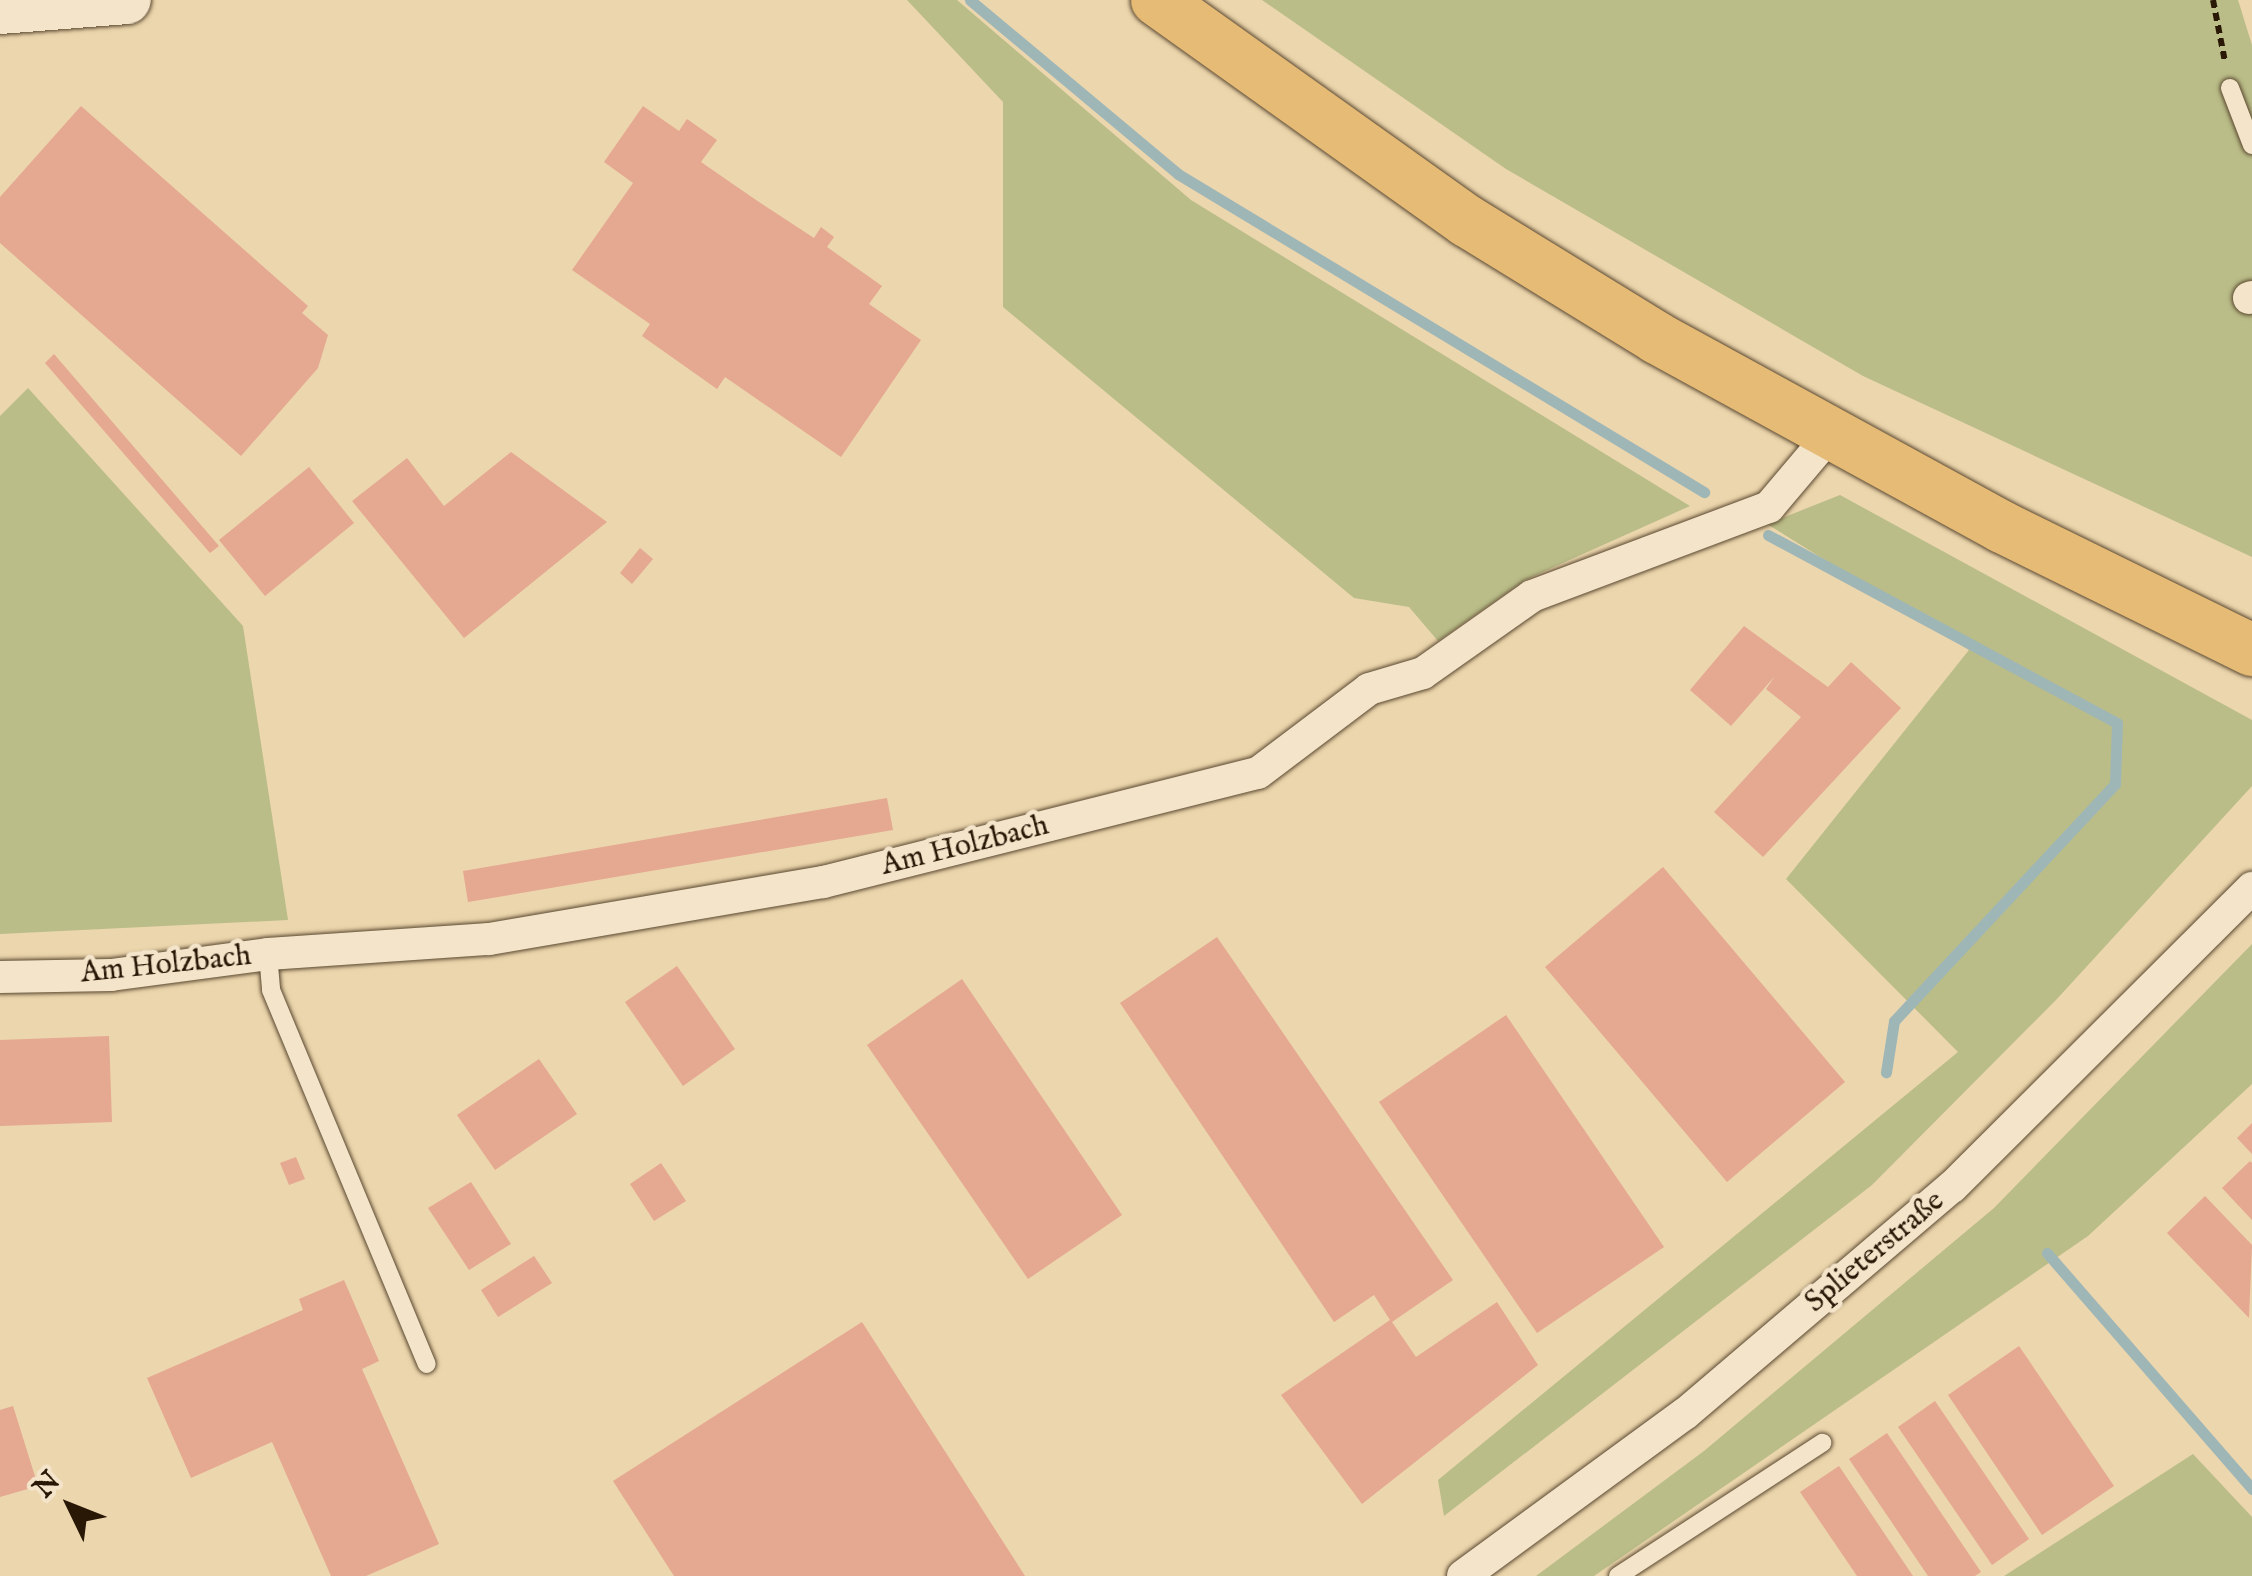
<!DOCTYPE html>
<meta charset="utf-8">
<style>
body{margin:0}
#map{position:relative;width:2252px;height:1576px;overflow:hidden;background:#ecd6ad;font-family:"IM FELL English",serif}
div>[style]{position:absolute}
.green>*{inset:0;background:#babd88}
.stream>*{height:11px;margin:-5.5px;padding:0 5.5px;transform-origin:5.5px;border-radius:5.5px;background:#9fb6b7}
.building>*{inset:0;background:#e5a891}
.path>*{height:6px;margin-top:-3px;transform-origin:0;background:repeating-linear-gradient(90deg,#2a1807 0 8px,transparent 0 13px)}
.roads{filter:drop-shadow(0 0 2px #5a4830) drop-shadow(0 0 2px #5a4830)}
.lane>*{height:18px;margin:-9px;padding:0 9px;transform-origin:9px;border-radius:9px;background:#f3e4ca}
.street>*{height:32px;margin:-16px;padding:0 16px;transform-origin:16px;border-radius:16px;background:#f3e4ca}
.secondary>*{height:48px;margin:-24px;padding:0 24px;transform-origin:24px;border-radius:24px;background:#f3e4ca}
.primary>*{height:52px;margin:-26px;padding:0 26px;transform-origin:26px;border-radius:26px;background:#e6bb76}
span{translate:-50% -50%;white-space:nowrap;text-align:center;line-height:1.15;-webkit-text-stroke:9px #f3e4ca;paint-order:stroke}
.street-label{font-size:30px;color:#2a1807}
.north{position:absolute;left:20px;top:1456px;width:100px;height:100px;-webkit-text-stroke:8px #f3e4ca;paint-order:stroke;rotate:313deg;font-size:28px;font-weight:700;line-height:40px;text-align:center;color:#2a1807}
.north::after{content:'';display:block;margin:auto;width:35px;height:45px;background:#2a1807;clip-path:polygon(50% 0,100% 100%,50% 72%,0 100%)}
</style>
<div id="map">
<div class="green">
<div style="clip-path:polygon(907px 0,957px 0,1191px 200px,1690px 506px,1525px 580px,1438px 641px,1409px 607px,1354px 598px,1003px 307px,1003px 102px)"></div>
<div style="clip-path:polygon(1262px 0,2238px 0,2252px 45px,2252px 557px,1863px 376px,1506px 169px)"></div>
<div style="clip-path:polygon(28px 388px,243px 626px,288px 920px,0 934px,0 416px)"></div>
<div style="clip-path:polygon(1840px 495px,2252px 720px,2252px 786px,2056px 1000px,1872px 1185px,1444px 1516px,1438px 1480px,1958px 1052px,1786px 879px,1969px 650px,1767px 524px)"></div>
<div style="clip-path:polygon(2252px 944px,2252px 1084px,2088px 1236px,1594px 1576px,1536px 1576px,1704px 1451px,1994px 1208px)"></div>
<div style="clip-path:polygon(2193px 1454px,2252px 1517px,2252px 1576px,2004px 1576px)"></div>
</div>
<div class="stream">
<div style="left:970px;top:0;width:271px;rotate:39.9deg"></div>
<div style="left:1178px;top:174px;width:615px;rotate:31.16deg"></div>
<div style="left:1768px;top:535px;width:396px;rotate:28.3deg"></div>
<div style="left:2117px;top:723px;width:61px;rotate:91.9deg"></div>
<div style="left:2115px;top:784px;width:324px;rotate:133deg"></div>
<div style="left:1894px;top:1021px;width:52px;rotate:98.9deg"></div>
<div style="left:2047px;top:1253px;width:313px;rotate:49deg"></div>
</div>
<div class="building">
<div style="clip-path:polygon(81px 106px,308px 306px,302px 313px,328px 335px,318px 368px,241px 456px,0 243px,0 197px)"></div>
<div style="clip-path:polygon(643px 106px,679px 131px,687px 119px,717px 140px,701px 162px,756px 200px,814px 238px,821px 227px,834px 237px,827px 247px,882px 286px,869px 304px,921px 340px,841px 457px,725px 377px,717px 389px,642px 336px,650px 324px,572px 270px,633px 183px,604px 162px)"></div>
<div style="clip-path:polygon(54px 354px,219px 546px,210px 553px,45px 363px)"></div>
<div style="clip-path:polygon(511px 452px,607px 522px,464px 638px,352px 501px,407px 458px,444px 506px)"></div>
<div style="clip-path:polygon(309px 467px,354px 523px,265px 596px,219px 540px)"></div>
<div style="clip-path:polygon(640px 548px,653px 559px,632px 584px,620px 573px)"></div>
<div style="clip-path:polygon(1744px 626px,1828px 687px,1851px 662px,1901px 708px,1763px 857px,1714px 812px,1801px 717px,1766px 689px,1775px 676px,1731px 726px,1690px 690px)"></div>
<div style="clip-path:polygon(887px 798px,893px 830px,468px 902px,463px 871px)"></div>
<div style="clip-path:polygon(1663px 867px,1845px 1082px,1727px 1182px,1545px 967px)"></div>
<div style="clip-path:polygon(1217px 937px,1453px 1280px,1392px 1322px,1416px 1357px,1497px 1302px,1538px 1365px,1362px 1504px,1281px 1395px,1390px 1320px,1374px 1295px,1334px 1322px,1120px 1003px)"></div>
<div style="clip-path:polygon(677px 966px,735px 1049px,683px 1086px,625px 1002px)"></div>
<div style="clip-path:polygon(962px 979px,1122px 1215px,1028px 1279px,867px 1045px)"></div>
<div style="clip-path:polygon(1506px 1015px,1664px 1247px,1537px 1333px,1379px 1102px)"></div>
<div style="clip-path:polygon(109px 1036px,112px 1122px,0 1126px,0 1040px)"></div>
<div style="clip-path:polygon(539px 1059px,577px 1114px,495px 1170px,457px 1115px)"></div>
<div style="clip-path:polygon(2252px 1123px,2252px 1154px,2237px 1138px)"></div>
<div style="clip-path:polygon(296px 1157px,305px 1179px,289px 1185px,280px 1163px)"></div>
<div style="clip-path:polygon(2250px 1161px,2252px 1163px,2252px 1220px,2222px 1188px)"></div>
<div style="clip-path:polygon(661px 1163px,686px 1201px,654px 1221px,630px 1184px)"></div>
<div style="clip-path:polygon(471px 1182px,511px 1244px,469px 1270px,428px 1208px)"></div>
<div style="clip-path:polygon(2205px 1196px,2252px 1245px,2249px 1318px,2167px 1233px)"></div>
<div style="clip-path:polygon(534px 1256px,552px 1283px,498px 1317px,481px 1290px)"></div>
<div style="clip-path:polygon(344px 1280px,379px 1361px,362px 1369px,439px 1544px,366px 1576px,331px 1576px,272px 1442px,191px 1478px,147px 1378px,303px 1310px,299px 1299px)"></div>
<div style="clip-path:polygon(862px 1322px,1025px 1576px,674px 1576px,613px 1481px)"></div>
<div style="clip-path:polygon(2019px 1346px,2114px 1486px,2042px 1535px,1948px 1395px)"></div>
<div style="clip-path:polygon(1935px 1401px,2029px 1539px,1992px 1565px,1898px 1427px)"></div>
<div style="clip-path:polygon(13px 1406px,38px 1486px,0 1497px,0 1410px)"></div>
<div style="clip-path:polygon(1887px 1433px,1981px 1572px,1975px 1576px,1928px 1576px,1849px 1459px)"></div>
<div style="clip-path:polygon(1839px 1466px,1913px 1576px,1857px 1576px,1800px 1492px)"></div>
</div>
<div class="path">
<div style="left:2213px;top:0;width:63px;rotate:79deg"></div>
</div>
<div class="roads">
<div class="lane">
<div style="left:2230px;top:88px;width:61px;rotate:68.9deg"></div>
<div style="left:268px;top:954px;width:36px;rotate:85deg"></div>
<div style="left:271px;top:990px;width:405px;rotate:67.4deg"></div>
<div style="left:1618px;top:1576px;width:244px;rotate:-33.1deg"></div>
</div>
<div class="street">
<div style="left:2249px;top:298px;width:3px;rotate:-18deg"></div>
<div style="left:0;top:977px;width:111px;rotate:-1deg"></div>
<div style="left:111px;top:975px;width:158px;rotate:-7.6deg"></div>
<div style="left:268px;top:954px;width:222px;rotate:-3.9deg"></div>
<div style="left:489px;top:939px;width:339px;rotate:-9.7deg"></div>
<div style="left:823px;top:882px;width:448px;rotate:-14.1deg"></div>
<div style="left:1258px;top:773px;width:139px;rotate:-37.1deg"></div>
<div style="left:1369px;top:689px;width:56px;rotate:-16.5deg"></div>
<div style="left:1423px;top:673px;width:133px;rotate:-35.2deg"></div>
<div style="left:1532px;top:596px;width:253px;rotate:-20.6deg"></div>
<div style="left:1769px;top:507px;width:93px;rotate:-49.8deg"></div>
<div style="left:1463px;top:1576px;width:276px;rotate:-36.2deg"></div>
<div style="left:1686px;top:1413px;width:349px;rotate:-40.4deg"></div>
<div style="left:1952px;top:1187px;width:424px;rotate:-44.9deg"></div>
</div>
<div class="secondary">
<div style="left:0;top:10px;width:127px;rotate:-4.5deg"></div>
</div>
<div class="primary">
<div style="left:1157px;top:0;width:381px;rotate:35.5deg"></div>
<div style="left:1467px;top:221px;width:223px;rotate:31.6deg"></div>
<div style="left:1657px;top:338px;width:393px;rotate:28.7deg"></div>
<div style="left:2002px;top:527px;width:279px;rotate:26.2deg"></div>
</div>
</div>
<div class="street-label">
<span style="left:965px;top:846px;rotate:-14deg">Am Holzbach</span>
<span style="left:166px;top:965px;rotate:-6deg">Am Holzbach</span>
<span style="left:1875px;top:1252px;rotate:-40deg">Splieterstraße</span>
</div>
<div class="north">N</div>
</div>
